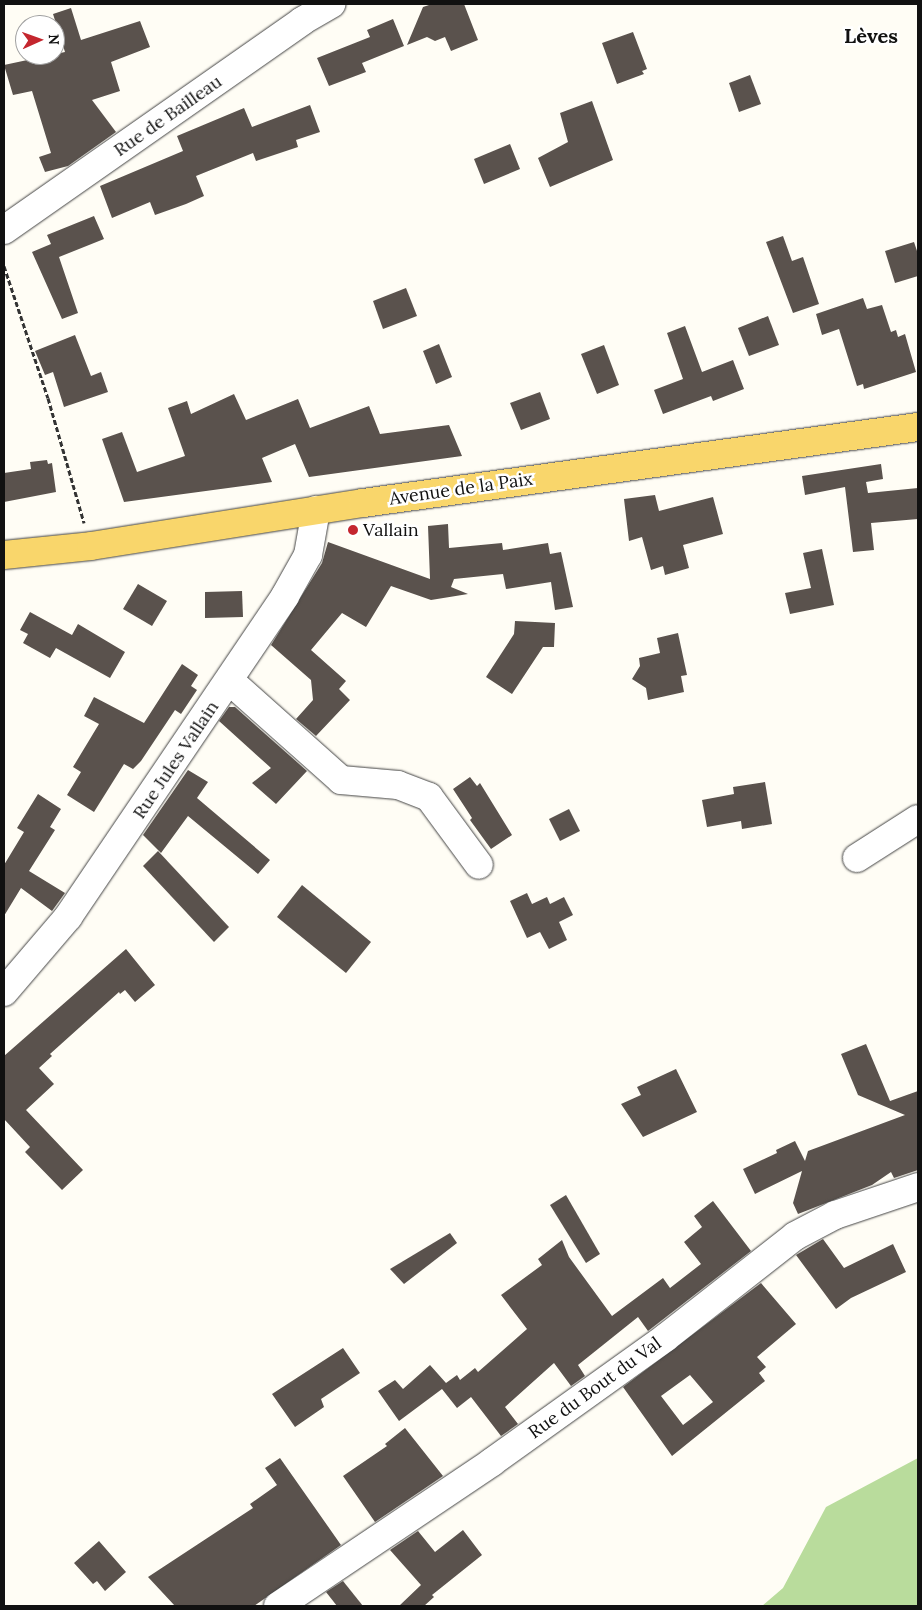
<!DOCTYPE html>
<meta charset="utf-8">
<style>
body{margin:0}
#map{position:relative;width:922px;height:1610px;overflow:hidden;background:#fffdf5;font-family:Lora,serif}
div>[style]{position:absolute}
.forest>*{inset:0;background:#b9dc9c}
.building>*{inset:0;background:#5a524d}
.path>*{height:3px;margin-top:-1.5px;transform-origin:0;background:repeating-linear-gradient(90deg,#333 0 5px,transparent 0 7.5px)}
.roads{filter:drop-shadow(0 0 1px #444) drop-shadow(0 0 1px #444)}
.minor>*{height:28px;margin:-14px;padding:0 14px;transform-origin:14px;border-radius:14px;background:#fff}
.major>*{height:28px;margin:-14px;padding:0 14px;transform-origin:14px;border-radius:14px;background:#f9d66b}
.dots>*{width:14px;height:14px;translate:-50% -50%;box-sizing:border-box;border:2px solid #fff;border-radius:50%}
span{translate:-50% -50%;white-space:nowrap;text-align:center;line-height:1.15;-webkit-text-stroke:5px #fff;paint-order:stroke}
.street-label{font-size:18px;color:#111}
.poi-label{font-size:18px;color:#111}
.left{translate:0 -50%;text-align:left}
.quarter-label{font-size:20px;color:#111;font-weight:700}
.frame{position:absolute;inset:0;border:5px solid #111;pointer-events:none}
.north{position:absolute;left:15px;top:15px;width:50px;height:50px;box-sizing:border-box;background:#fff;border:1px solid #a0a0a0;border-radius:50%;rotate:88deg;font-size:14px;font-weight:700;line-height:20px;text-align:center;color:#111}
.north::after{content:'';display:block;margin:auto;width:18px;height:22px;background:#c4262e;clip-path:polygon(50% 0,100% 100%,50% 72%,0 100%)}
</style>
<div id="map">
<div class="forest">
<div style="clip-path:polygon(918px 1458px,918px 1606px,762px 1606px,783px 1588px,826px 1507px)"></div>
</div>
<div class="building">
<div style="clip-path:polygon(432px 4px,464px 4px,478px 40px,451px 51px,445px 37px,435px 41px,427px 37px,407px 45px,423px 7px)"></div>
<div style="clip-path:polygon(71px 8px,81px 40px,140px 21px,150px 47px,111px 62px,120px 91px,92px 100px,116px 132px,68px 166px,45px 172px,39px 157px,51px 153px,32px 91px,13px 95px,4px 65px,65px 52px,53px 14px)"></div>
<div style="clip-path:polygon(393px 19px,404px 46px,362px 63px,366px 72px,329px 86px,317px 58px,370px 37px,367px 30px)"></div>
<div style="clip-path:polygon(633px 32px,647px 69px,642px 71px,644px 74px,617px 84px,602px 43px)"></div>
<div style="clip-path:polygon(750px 75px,761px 104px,739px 112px,729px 83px)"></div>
<div style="clip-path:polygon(592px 101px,613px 160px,550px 187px,538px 158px,568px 142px,560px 113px)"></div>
<div style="clip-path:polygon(310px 105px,320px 132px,296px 140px,298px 147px,256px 161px,253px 153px,196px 176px,204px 196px,186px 204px,155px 215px,150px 202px,112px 218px,100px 186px,183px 151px,177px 136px,244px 108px,252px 127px)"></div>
<div style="clip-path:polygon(510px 144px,520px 169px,484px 184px,474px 159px)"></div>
<div style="clip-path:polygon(94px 216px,104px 239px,59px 257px,78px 313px,62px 319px,32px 252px,51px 244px,47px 235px)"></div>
<div style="clip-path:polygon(783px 236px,792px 261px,803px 257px,819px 304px,793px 313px,766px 242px)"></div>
<div style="clip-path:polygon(914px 242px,918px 254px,918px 276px,895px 283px,885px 251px)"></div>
<div style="clip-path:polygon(406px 288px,417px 316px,383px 329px,373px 301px)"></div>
<div style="clip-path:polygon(863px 298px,867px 309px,882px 305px,891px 332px,896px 330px,898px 337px,905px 334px,916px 372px,864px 389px,863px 384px,857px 386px,839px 329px,822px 335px,816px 314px)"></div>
<div style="clip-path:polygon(768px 316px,779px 345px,749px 356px,738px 328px)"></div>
<div style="clip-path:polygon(685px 326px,702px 372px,733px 360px,744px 389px,713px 401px,711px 396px,663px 414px,654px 390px,683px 379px,667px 333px)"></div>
<div style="clip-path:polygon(75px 335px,91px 376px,101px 372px,108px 392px,64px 407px,53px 372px,45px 375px,35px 351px)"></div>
<div style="clip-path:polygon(439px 344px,452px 377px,436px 384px,423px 351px)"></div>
<div style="clip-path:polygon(604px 345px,619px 385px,597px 394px,581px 354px)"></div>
<div style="clip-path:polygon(540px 392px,550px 419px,521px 430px,510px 403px)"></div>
<div style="clip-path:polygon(234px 394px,246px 420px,298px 399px,310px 428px,369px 406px,380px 434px,449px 425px,462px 456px,309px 477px,295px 444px,262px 458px,272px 482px,124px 502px,102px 439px,122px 432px,137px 472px,185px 456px,168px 408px,187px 401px,191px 414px)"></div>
<div style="clip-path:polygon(47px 460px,48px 464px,52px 463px,56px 492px,4px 502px,4px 473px,31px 469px,30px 462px)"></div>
<div style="clip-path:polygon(881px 464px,883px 479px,866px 482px,868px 493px,918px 488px,918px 519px,871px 523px,874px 550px,853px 552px,845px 487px,805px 495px,802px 476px)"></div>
<div style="clip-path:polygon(655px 495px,659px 511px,713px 497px,723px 534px,683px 545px,689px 568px,665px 575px,663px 566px,651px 570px,642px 537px,629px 541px,624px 499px)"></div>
<div style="clip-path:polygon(448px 524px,449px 548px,502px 543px,503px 550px,548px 543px,550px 554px,561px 552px,573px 607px,555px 610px,551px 582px,506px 589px,503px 574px,454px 579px,451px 587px,468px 594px,431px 600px,391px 586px,366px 627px,342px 613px,311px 650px,346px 681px,339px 689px,350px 700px,316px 736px,296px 719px,313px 700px,311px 680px,271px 645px,322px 563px,328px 542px,430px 579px,428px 526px)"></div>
<div style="clip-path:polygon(822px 549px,834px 605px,790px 614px,785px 593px,811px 588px,803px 553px)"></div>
<div style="clip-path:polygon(138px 584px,167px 601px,152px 626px,123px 609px)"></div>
<div style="clip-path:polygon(242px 591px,243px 617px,205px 618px,205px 592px)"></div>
<div style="clip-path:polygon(30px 612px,72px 635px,78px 624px,125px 652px,110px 678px,56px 648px,50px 658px,23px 643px,28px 634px,20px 630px)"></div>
<div style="clip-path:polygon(515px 621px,555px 623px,554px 647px,543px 647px,512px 694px,486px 677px,514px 634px)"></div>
<div style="clip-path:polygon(678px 633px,687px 675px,681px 676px,684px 692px,648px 700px,646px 688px,632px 679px,640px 666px,639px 658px,660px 653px,657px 638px)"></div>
<div style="clip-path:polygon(182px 664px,198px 675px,191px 686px,197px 690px,181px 714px,175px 710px,141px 761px,133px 769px,124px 764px,94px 812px,67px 795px,81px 772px,73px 767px,99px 724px,84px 716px,94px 697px,144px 723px)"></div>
<div style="clip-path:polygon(229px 707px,235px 707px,307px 771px,276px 804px,252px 783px,271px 768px,219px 721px)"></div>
<div style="clip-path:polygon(188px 770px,208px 782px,197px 798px,270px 860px,258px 874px,188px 816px,161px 853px,143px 835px)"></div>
<div style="clip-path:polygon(470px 777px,477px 786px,480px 783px,512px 835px,491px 849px,470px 820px,472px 818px,453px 789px)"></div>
<div style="clip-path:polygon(765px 782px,772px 824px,742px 829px,741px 821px,707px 827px,702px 800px,734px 794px,733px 787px)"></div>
<div style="clip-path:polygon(38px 794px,61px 809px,50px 827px,55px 830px,29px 871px,65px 893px,52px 911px,21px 888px,4px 916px,4px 865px,24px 832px,17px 828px)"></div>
<div style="clip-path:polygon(569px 809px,580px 831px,560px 841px,549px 819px)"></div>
<div style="clip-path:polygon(158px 851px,229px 927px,214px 942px,143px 866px)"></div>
<div style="clip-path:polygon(302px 885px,371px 942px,346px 973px,277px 917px)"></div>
<div style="clip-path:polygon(527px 893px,532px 904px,547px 897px,550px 904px,564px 897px,573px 915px,559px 922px,567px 940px,549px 949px,540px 932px,527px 938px,510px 901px)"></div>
<div style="clip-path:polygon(126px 949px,155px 985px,135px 1002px,125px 990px,120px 994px,119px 992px,50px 1054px,52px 1056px,39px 1068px,54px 1084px,26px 1110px,83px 1170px,62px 1190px,25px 1152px,30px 1147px,4px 1119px,4px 1056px)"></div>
<div style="clip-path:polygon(866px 1044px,890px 1101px,918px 1091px,918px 1170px,894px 1178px,891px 1172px,872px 1185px,798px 1214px,793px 1203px,802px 1171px,755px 1194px,743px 1169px,777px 1153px,776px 1150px,795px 1141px,805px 1161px,808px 1151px,905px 1115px,858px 1095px,841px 1054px)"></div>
<div style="clip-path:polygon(676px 1069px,697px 1112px,643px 1137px,621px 1104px,641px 1095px,637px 1087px)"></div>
<div style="clip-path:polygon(566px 1195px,600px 1254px,586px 1263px,550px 1205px)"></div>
<div style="clip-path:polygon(713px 1201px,751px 1251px,648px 1331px,638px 1317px,578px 1365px,585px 1376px,571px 1386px,554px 1363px,505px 1407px,518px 1424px,501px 1436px,471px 1397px,457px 1408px,442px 1389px,399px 1421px,378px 1391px,395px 1380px,403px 1389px,430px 1365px,446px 1383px,457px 1375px,460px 1380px,475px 1368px,478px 1372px,527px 1329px,501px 1295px,542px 1265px,538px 1259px,562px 1240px,569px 1257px,612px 1316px,663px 1278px,670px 1288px,701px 1264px,684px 1242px,702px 1227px,694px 1216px)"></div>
<div style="clip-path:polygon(450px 1233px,457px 1243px,404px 1284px,390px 1269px)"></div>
<div style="clip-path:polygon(823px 1239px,844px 1268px,893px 1244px,906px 1272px,851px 1298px,836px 1309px,796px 1255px)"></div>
<div style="clip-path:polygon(evenodd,761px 1283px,796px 1324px,757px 1357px,766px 1367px,759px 1373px,765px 1381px,672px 1456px,623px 1387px,761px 1283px,690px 1375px,713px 1402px,683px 1425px,661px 1396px,690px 1375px)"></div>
<div style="clip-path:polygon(343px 1348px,360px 1373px,321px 1399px,324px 1407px,295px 1427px,272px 1394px)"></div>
<div style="clip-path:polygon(405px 1428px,443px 1476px,375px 1522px,343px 1476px,387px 1446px,385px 1444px)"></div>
<div style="clip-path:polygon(280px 1458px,341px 1545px,254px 1606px,175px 1606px,148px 1577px,253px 1508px,250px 1504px,277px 1485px,265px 1468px)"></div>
<div style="clip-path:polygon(463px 1530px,482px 1555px,432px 1595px,434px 1597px,424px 1606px,399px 1606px,421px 1585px,390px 1550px,418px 1531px,435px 1552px)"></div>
<div style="clip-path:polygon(99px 1541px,126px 1572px,105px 1591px,97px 1581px,93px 1584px,74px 1563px)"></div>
<div style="clip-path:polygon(343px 1581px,363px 1606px,337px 1606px,326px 1592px)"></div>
</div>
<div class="path">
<div style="left:4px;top:266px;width:139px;rotate:71.6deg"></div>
<div style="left:48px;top:398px;width:130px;rotate:73.9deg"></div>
</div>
<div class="roads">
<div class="minor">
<div style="left:4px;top:230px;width:364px;rotate:-35deg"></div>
<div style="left:302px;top:21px;width:34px;rotate:-30deg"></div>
<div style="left:230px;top:681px;width:149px;rotate:41.7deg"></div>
<div style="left:341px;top:780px;width:57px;rotate:5deg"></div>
<div style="left:398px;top:785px;width:33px;rotate:21deg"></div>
<div style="left:429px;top:797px;width:84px;rotate:53.7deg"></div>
<div style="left:857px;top:858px;width:72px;rotate:-32.6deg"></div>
<div style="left:4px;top:992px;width:99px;rotate:-49.5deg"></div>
<div style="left:68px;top:917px;width:387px;rotate:-55.9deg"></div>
<div style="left:285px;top:596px;width:47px;rotate:-60.7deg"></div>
<div style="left:308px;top:555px;width:46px;rotate:-79.9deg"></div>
<div style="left:278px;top:1606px;width:258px;rotate:-33.9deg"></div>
<div style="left:492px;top:1462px;width:213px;rotate:-35.6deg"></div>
<div style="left:665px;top:1338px;width:165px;rotate:-38.1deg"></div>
<div style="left:795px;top:1236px;width:45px;rotate:-27.7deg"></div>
<div style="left:835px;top:1215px;width:88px;rotate:-18.6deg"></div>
</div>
<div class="major">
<div style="left:4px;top:555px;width:87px;rotate:-5.9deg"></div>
<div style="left:91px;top:546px;width:275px;rotate:-9deg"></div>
<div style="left:363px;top:503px;width:560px;rotate:-7.8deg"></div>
</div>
</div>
<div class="dots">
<div style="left:353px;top:530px;background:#c4262e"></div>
</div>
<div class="street-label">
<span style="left:168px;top:116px;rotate:-35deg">Rue de Bailleau</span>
<span style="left:461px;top:489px;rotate:-8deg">Avenue de la Paix</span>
<span style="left:176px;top:760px;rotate:-56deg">Rue Jules Vallain</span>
<span style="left:595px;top:1388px;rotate:-36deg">Rue du Bout du Val</span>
</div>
<div class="poi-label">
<span class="left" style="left:363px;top:530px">Vallain</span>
</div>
<div class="quarter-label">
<span style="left:871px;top:35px">Lèves</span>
</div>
<div class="frame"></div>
<div class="north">N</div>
</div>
